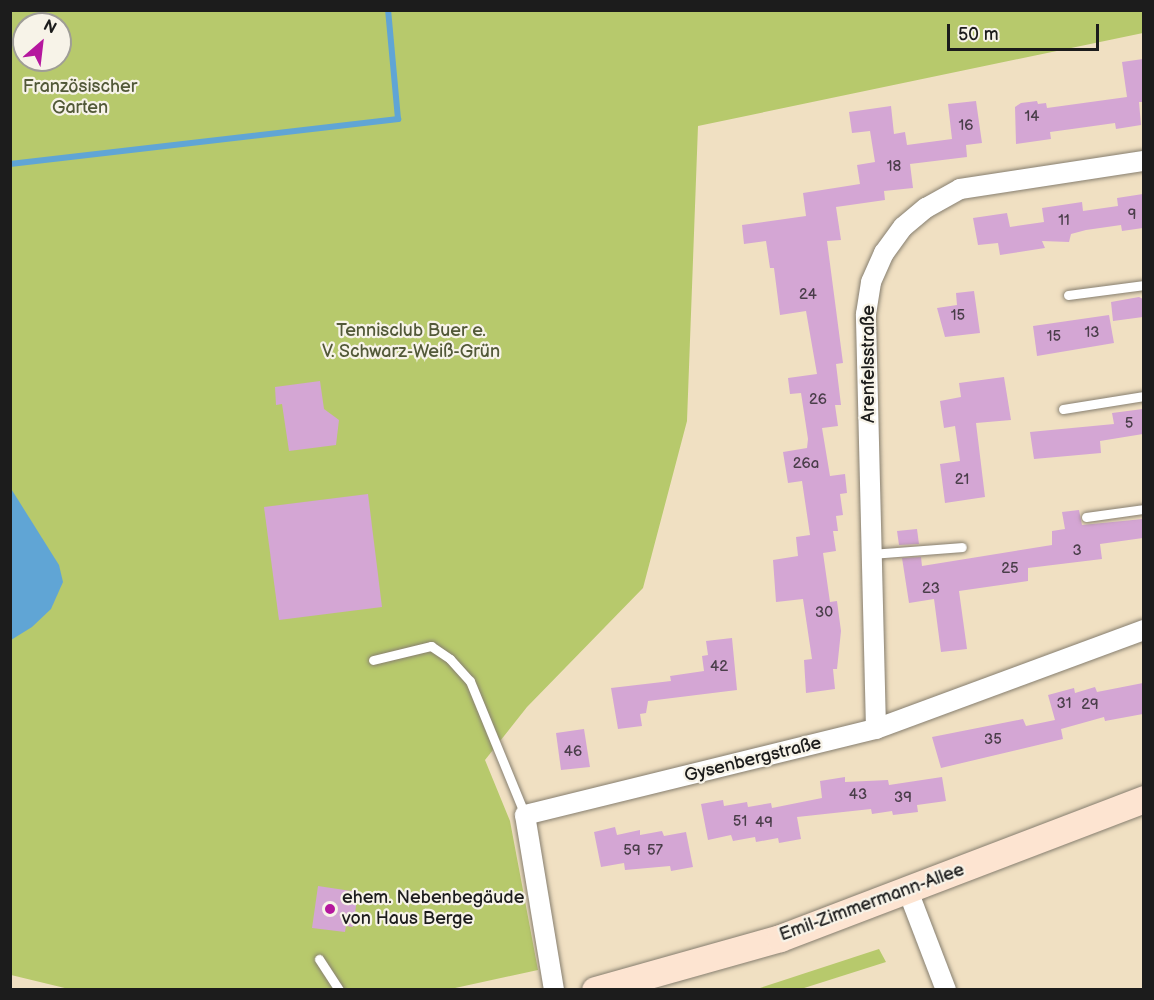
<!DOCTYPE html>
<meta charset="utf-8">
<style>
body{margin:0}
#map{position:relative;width:1154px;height:1000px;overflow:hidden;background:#f0e0c2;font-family:"Balsamiq Sans",sans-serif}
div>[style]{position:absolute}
.green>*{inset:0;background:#b7c96c}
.water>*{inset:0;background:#60a5d5}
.stream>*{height:6px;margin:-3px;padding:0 3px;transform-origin:3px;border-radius:3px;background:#60a5d5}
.building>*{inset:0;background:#d4a6d4}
.roads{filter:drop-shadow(0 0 2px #867e6f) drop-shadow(0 0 2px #867e6f)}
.lane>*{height:9px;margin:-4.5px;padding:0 4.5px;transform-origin:4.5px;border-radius:4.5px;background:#fff}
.street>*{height:20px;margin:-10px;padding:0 10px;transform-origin:10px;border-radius:10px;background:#fff}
.secondary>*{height:27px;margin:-13.5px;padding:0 13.5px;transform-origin:13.5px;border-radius:13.5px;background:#fde4d1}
.dots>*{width:16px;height:16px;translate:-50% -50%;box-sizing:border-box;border:3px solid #f7f3e8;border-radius:50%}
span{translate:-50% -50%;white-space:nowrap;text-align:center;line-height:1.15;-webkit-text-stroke:4.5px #f7f3e8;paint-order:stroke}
.number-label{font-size:15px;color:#4a3e4a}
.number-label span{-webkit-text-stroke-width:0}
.park-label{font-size:18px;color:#525938}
.street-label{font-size:18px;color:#1c1c1c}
.poi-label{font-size:18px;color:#1c1c1c}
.left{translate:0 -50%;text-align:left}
.frame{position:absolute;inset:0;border:12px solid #1c1c1c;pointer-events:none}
.north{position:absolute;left:12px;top:12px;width:60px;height:60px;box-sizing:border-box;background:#f7f3e8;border:2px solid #9f9d96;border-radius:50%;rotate:28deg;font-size:16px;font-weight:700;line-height:24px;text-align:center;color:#1c1c1c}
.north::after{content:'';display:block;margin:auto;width:21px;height:27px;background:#b5179e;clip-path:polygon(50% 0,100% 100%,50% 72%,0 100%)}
.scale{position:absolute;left:947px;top:24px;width:152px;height:27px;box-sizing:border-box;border:3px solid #1c1c1c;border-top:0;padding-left:8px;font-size:18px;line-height:21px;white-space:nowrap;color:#1c1c1c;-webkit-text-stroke:4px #f7f3e8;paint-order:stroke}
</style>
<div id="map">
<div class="green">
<div style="clip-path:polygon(evenodd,11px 11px,1143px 11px,1143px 33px,698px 126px,687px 421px,643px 588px,527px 707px,485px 760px,510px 821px,538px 970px,446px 990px,73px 990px,11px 975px,11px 11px,24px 24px,60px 24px,60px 60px,24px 60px,24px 24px)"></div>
<div style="clip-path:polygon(879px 949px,886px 962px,801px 989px,757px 989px)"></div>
</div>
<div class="water">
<div style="clip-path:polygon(10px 487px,59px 565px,63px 582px,51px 609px,32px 627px,11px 640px)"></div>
</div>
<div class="stream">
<div style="left:10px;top:164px;width:391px;rotate:-6.6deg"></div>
<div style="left:398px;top:119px;width:109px;rotate:-95.2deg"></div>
</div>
<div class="building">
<div style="clip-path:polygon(1143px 59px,1143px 102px,1139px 102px,1141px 125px,1116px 129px,1115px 123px,1072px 129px,1050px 132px,1051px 139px,1016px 144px,1015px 107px,1021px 103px,1037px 101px,1038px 104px,1046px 103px,1047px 108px,1127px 97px,1122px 62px)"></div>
<div style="clip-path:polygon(976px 101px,982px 143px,966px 145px,967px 157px,910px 164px,913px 188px,884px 191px,885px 200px,836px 207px,841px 240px,827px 241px,843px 363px,836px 364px,841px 405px,835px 405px,838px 426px,822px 428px,830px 476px,845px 474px,847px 493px,840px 494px,843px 515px,836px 516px,838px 531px,833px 531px,836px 551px,823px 553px,830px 602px,837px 601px,841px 631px,837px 669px,833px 669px,835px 689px,806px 693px,804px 660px,812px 659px,803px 599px,776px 602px,773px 560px,798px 556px,796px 537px,810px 535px,802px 481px,788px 483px,783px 452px,807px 448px,808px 439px,801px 393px,790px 394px,788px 378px,817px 374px,806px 311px,780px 315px,774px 268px,770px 268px,766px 241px,744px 244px,742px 225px,806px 216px,803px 193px,860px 184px,857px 165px,875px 162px,870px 131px,852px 133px,849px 112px,891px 106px,894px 134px,905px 132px,907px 145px,952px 139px,948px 104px)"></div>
<div style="clip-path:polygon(1143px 194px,1143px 228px,1122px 231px,1121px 225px,1086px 230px,1071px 234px,1069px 242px,1042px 241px,1045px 248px,1000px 255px,998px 243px,978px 245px,973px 218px,1007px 213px,1010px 227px,1044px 222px,1042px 208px,1082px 202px,1083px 211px,1118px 206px,1117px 198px)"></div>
<div style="clip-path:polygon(974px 291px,980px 333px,945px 337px,937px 308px,957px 305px,956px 293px)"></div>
<div style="clip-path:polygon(1139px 297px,1143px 299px,1143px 317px,1113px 321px,1111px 302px)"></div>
<div style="clip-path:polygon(1109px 315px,1114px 343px,1037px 356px,1033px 326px)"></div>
<div style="clip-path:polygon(1004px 377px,1011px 420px,976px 423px,985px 497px,945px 503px,940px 464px,960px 461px,955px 426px,944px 428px,940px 401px,961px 397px,959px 383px)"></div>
<div style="clip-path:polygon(320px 381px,324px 409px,339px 420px,336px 445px,289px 451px,282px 404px,276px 405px,275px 387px)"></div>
<div style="clip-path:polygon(1143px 409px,1143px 434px,1100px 441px,1101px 453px,1034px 459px,1030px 432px,1114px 424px,1112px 413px)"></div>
<div style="clip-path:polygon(368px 494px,382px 607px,279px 620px,264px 507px)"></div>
<div style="clip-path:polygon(1079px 510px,1082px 525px,1143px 519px,1143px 538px,1100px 544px,1102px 559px,1028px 568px,1028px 581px,959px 591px,967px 649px,941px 652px,934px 599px,909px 603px,902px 558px,921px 557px,922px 566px,1052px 545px,1052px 531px,1065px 529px,1062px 512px)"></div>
<div style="clip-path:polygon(917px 529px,919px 544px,899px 545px,897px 531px)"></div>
<div style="clip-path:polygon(732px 638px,737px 690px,648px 701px,646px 713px,640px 714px,642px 726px,618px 729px,611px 688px,671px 681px,670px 676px,704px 671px,702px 656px,708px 655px,706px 641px)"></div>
<div style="clip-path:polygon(1143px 683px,1143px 714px,1105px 721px,1104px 717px,1061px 729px,1063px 739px,941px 768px,932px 737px,1023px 719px,1026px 726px,1055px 720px,1048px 695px,1074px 688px,1075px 693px,1095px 687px,1097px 692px)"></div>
<div style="clip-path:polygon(584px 729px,590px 767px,561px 770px,556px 733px)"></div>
<div style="clip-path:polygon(845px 777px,845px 782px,888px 780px,889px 785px,942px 777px,946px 801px,917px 805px,918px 812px,893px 815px,892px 811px,872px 814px,871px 809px,797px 817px,801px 839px,779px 843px,778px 838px,756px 842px,755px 837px,733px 841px,731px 835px,708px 840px,701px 804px,723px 800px,724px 806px,747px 802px,748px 807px,771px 803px,772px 808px,822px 798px,820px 781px)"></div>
<div style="clip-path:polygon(615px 827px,617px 835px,640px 830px,640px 835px,662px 831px,664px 836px,686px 832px,693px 867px,671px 871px,670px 866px,625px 870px,624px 863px,601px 867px,594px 832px)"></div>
<div style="clip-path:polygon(318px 886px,358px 892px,353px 927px,346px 926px,345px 932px,312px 928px)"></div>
</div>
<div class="roads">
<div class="lane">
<div style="left:1068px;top:295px;width:77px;rotate:-7.5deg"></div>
<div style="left:1063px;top:409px;width:82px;rotate:-9.1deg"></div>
<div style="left:1086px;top:517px;width:59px;rotate:-7.9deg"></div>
<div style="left:872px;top:554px;width:90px;rotate:-4.4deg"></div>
<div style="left:373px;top:660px;width:60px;rotate:-13.6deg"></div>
<div style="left:431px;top:646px;width:23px;rotate:34deg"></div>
<div style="left:450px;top:659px;width:30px;rotate:48deg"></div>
<div style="left:470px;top:681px;width:145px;rotate:67.7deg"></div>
<div style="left:319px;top:959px;width:37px;rotate:57deg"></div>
</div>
<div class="street">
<div style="left:876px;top:729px;width:415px;rotate:-91.4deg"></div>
<div style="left:866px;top:314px;width:32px;rotate:-81deg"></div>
<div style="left:871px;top:282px;width:32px;rotate:-66deg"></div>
<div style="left:884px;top:253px;width:32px;rotate:-54deg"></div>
<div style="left:903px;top:227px;width:30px;rotate:-40deg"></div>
<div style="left:926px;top:208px;width:39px;rotate:-29deg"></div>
<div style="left:960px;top:189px;width:186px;rotate:-8.7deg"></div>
<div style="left:908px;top:891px;width:106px;rotate:69deg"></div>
<div style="left:554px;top:990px;width:177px;rotate:-99.4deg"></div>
<div style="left:525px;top:815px;width:361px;rotate:-13.8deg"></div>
<div style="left:876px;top:729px;width:286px;rotate:-20.3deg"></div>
</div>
<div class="secondary">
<div style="left:595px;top:990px;width:192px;rotate:-15.7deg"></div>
<div style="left:780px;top:938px;width:390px;rotate:-20.9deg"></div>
</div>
</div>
<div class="dots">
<div style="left:330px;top:909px;background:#b5179e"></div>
</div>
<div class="number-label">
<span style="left:1032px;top:117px">14</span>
<span style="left:966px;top:126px">16</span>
<span style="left:894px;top:167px">18</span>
<span style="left:1132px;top:215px">9</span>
<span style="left:1064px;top:221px">11</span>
<span style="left:808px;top:295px">24</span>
<span style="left:958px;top:316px">15</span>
<span style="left:1092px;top:333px">13</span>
<span style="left:1054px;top:337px">15</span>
<span style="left:818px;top:400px">26</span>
<span style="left:1129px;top:424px">5</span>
<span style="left:806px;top:464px">26a</span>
<span style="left:962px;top:480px">21</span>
<span style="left:1077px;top:551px">3</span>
<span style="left:1010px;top:569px">25</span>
<span style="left:931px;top:589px">23</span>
<span style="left:824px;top:613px">30</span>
<span style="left:719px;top:667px">42</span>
<span style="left:1064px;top:704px">31</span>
<span style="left:1090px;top:705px">29</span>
<span style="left:993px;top:740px">35</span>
<span style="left:573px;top:752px">46</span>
<span style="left:858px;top:795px">43</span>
<span style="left:903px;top:798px">39</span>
<span style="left:740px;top:822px">51</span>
<span style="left:764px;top:823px">49</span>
<span style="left:632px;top:851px">59</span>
<span style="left:655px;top:851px">57</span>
</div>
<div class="park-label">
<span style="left:80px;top:98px">Französischer<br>Garten</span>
<span style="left:411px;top:342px">Tennisclub Buer e.<br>V. Schwarz-Weiß-Grün</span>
</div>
<div class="street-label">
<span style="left:869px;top:364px;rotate:-90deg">Arenfelsstraße</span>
<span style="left:753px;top:760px;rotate:-14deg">Gysenbergstraße</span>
<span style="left:872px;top:903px;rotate:-20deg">Emil-Zimmermann-Allee</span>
</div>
<div class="poi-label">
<span class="left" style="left:342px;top:909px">ehem. Nebenbegäude<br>von Haus Berge</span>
</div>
<div class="frame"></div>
<div class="north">N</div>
<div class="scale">50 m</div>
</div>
